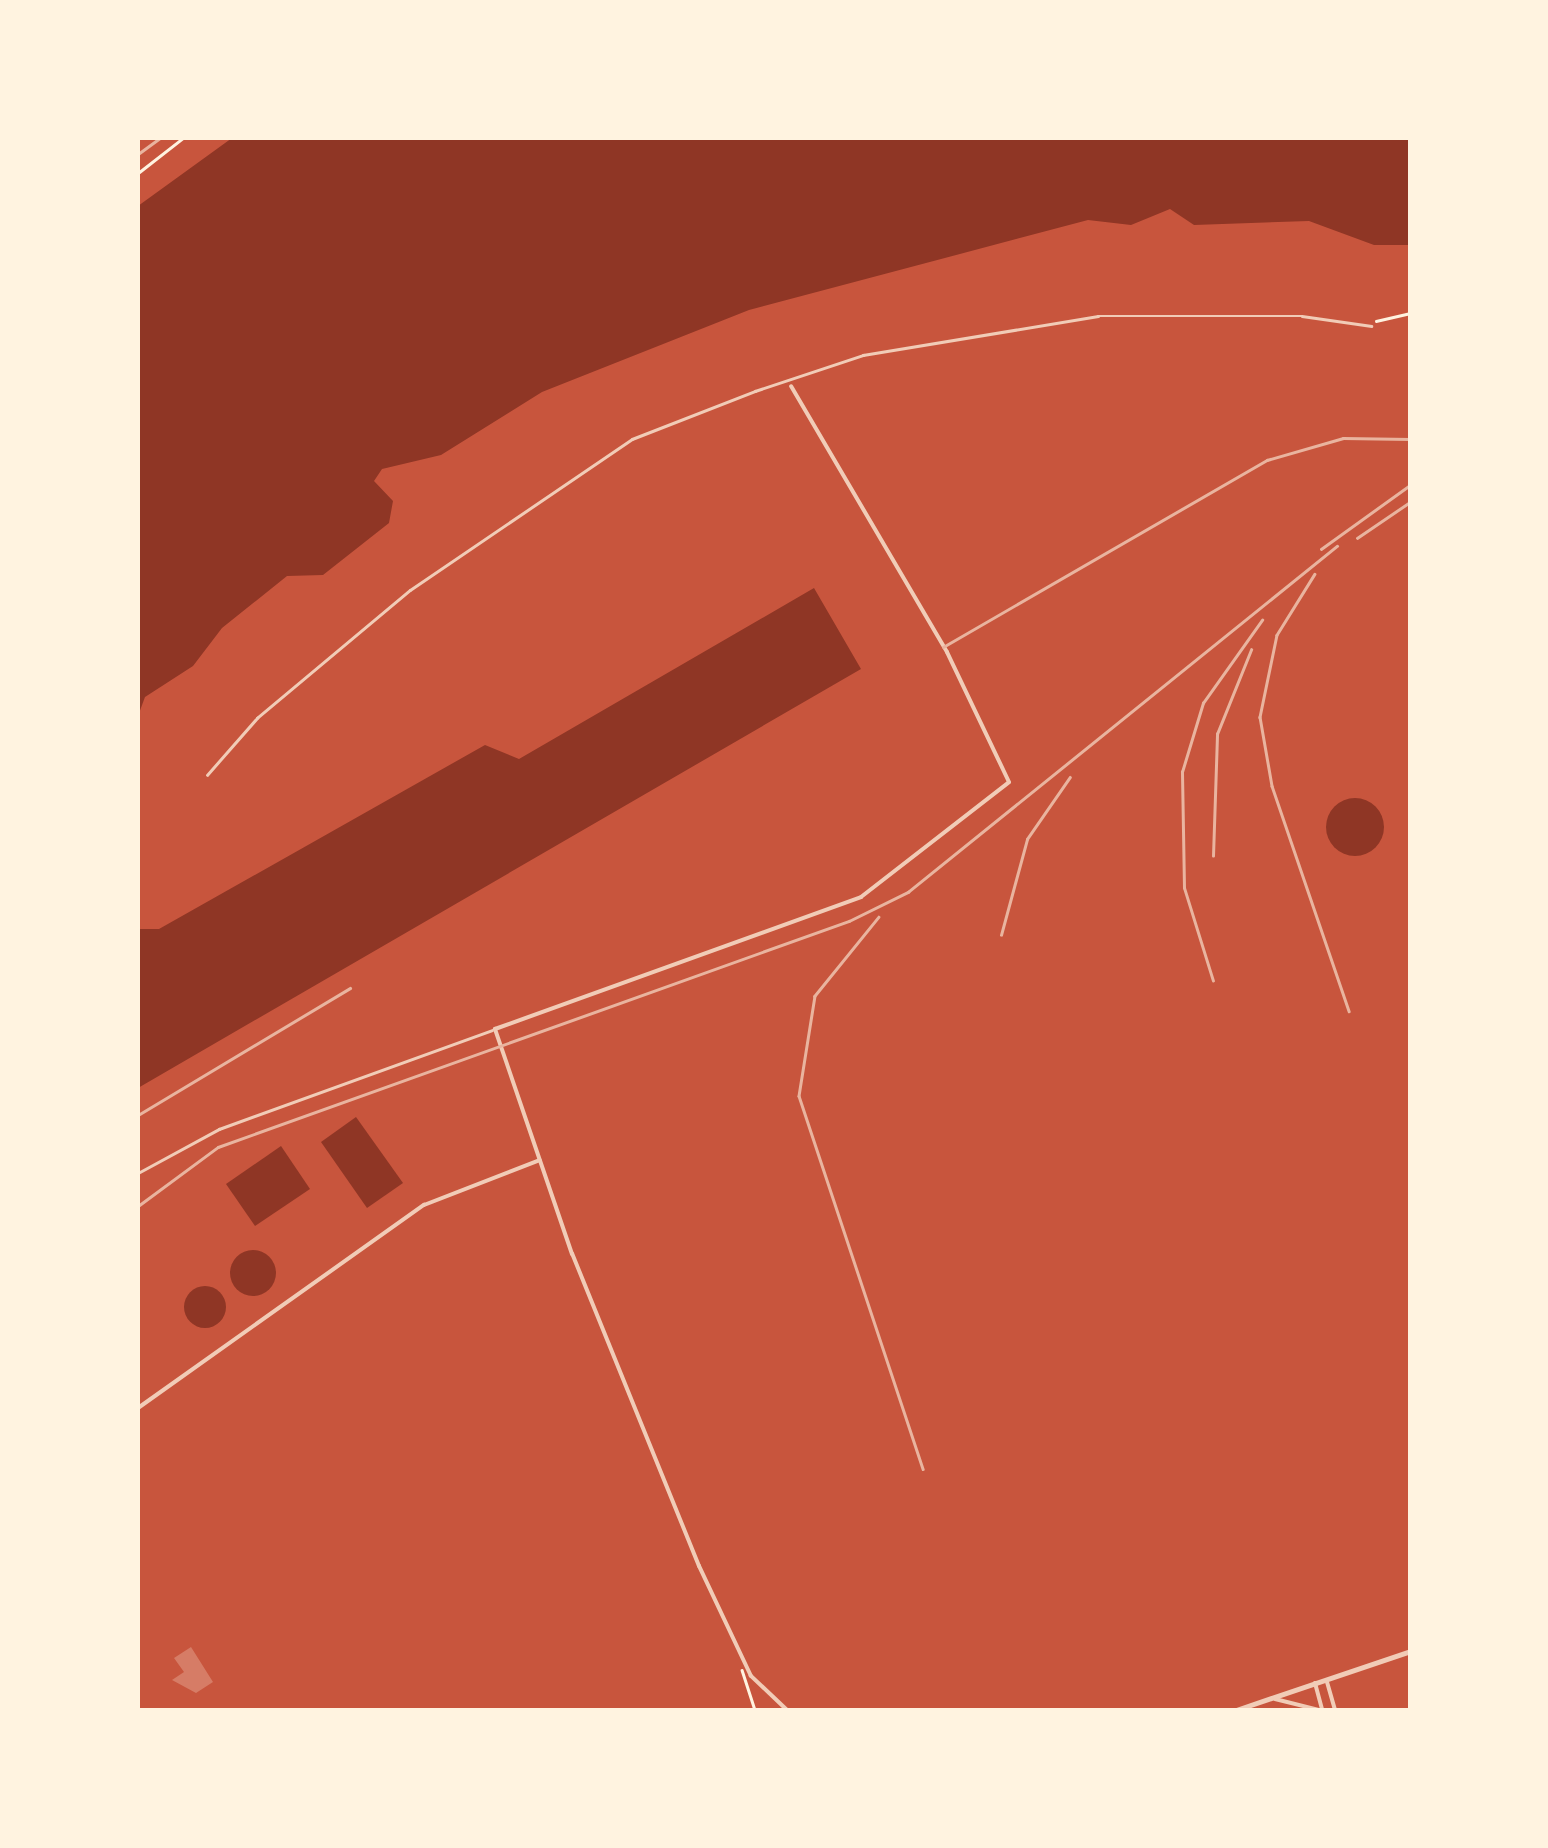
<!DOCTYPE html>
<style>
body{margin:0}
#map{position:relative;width:1548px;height:1848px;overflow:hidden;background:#c8553d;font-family:Rubik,sans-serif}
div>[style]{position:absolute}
.water>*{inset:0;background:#8f3625}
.round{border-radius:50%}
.building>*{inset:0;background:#d67c66}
.path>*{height:2.5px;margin:-1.25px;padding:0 1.25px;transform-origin:1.25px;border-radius:1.25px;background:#fff3e0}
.service>*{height:2.5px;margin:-1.25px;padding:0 1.25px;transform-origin:1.25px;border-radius:1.25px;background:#f1ccb7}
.minor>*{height:4px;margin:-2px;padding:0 2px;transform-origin:2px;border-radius:2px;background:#f1ccb7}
.tertiary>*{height:5px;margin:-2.5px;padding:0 2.5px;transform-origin:2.5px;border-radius:2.5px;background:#f1ccb7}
.rail>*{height:2.5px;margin:-1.25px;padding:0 1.25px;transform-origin:1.25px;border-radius:1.25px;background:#e9b49f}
span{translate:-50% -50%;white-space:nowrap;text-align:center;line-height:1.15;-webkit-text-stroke:8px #fff3e0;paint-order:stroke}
.frame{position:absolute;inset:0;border:140px solid #fff3e0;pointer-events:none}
</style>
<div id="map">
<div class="water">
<div style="clip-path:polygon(232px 138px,1410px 138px,1410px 245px,1374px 245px,1309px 221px,1194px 225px,1170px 209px,1131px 225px,1088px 220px,749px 310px,542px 392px,441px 455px,382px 469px,374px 481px,393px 501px,389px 523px,323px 575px,287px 576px,222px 628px,193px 666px,145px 697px,138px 716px,138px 206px)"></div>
<div style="clip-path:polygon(814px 588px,861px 669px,138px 1088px,138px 929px,159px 929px,485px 745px,519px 759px)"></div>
<div class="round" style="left:1326px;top:798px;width:58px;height:58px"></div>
<div style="clip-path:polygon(356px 1117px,403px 1183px,367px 1208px,321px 1142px)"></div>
<div style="clip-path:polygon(281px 1146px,310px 1189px,255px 1226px,226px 1184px)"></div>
<div class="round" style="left:230px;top:1250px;width:46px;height:46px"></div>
<div class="round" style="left:184px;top:1286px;width:42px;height:42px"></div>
</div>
<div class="building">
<div style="clip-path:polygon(191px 1647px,213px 1682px,196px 1693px,172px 1680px,184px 1672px,174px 1658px)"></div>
</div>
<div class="path">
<div style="left:138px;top:173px;width:57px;rotate:-37.9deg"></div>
<div style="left:1376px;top:321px;width:35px;rotate:-13deg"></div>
<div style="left:742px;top:1670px;width:42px;rotate:72deg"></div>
</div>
<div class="service">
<div style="left:207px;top:775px;width:76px;rotate:-48.7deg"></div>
<div style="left:257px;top:718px;width:199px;rotate:-39.9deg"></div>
<div style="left:410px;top:590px;width:268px;rotate:-34.2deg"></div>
<div style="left:632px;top:439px;width:132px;rotate:-21.3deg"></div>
<div style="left:755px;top:391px;width:114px;rotate:-18.4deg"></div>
<div style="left:863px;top:355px;width:238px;rotate:-9.4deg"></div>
<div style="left:1098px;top:316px;width:204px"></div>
<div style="left:1302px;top:316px;width:70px;rotate:8.2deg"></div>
<div style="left:138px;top:1173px;width:92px;rotate:-28.5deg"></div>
<div style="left:219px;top:1129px;width:290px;rotate:-19.9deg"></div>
</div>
<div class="minor">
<div style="left:138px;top:1408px;width:351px;rotate:-35.4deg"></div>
<div style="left:424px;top:1205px;width:124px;rotate:-21.2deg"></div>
<div style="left:1327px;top:1682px;width:29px;rotate:74deg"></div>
<div style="left:1315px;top:1683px;width:28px;rotate:75deg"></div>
<div style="left:1275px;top:1699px;width:45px;rotate:14deg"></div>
<div style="left:787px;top:1710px;width:50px;rotate:-136.6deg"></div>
<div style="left:751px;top:1676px;width:122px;rotate:-115.3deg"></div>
<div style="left:699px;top:1566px;width:337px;rotate:-112.1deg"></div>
<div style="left:572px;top:1254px;width:238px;rotate:-108.9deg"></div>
<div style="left:495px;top:1029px;width:389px;rotate:-19.8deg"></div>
<div style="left:861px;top:897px;width:187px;rotate:-37.8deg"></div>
<div style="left:1009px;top:782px;width:144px;rotate:-115.5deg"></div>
<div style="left:947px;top:652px;width:308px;rotate:-120.4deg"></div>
</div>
<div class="tertiary">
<div style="left:1236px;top:1710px;width:184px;rotate:-18.7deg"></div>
</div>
<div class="rail">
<div style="left:138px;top:154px;width:27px;rotate:-36deg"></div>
<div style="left:1357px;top:538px;width:64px;rotate:-34.2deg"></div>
<div style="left:1321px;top:549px;width:110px;rotate:-35.7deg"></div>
<div style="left:1315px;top:574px;width:72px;rotate:121.9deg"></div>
<div style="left:1277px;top:635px;width:84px;rotate:101.7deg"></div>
<div style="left:1260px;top:717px;width:70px;rotate:80.1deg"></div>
<div style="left:1272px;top:786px;width:238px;rotate:71.1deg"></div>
<div style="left:943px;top:647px;width:374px;rotate:-30deg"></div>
<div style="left:1267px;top:460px;width:79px;rotate:-16.1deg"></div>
<div style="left:1343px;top:438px;width:67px;rotate:0.9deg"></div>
<div style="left:1213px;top:856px;width:122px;rotate:-88.1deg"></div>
<div style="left:1217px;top:734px;width:91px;rotate:-68deg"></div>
<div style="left:879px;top:917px;width:102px;rotate:129deg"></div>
<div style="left:815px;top:996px;width:101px;rotate:99.1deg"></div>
<div style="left:799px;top:1096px;width:393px;rotate:71.6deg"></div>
<div style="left:1001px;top:935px;width:99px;rotate:-74.8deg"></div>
<div style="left:1027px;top:839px;width:75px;rotate:-55.3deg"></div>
<div style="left:1213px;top:981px;width:97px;rotate:-107.3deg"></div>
<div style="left:1184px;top:888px;width:116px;rotate:-91deg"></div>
<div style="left:1182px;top:772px;width:72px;rotate:-73.1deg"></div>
<div style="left:1203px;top:703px;width:102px;rotate:-54.6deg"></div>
<div style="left:138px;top:1115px;width:247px;rotate:-30.9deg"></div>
<div style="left:138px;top:1206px;width:99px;rotate:-36.4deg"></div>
<div style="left:218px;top:1147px;width:670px;rotate:-19.71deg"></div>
<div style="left:849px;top:921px;width:66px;rotate:-26.2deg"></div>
<div style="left:908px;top:892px;width:551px;rotate:-38.89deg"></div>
</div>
<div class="frame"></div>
</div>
